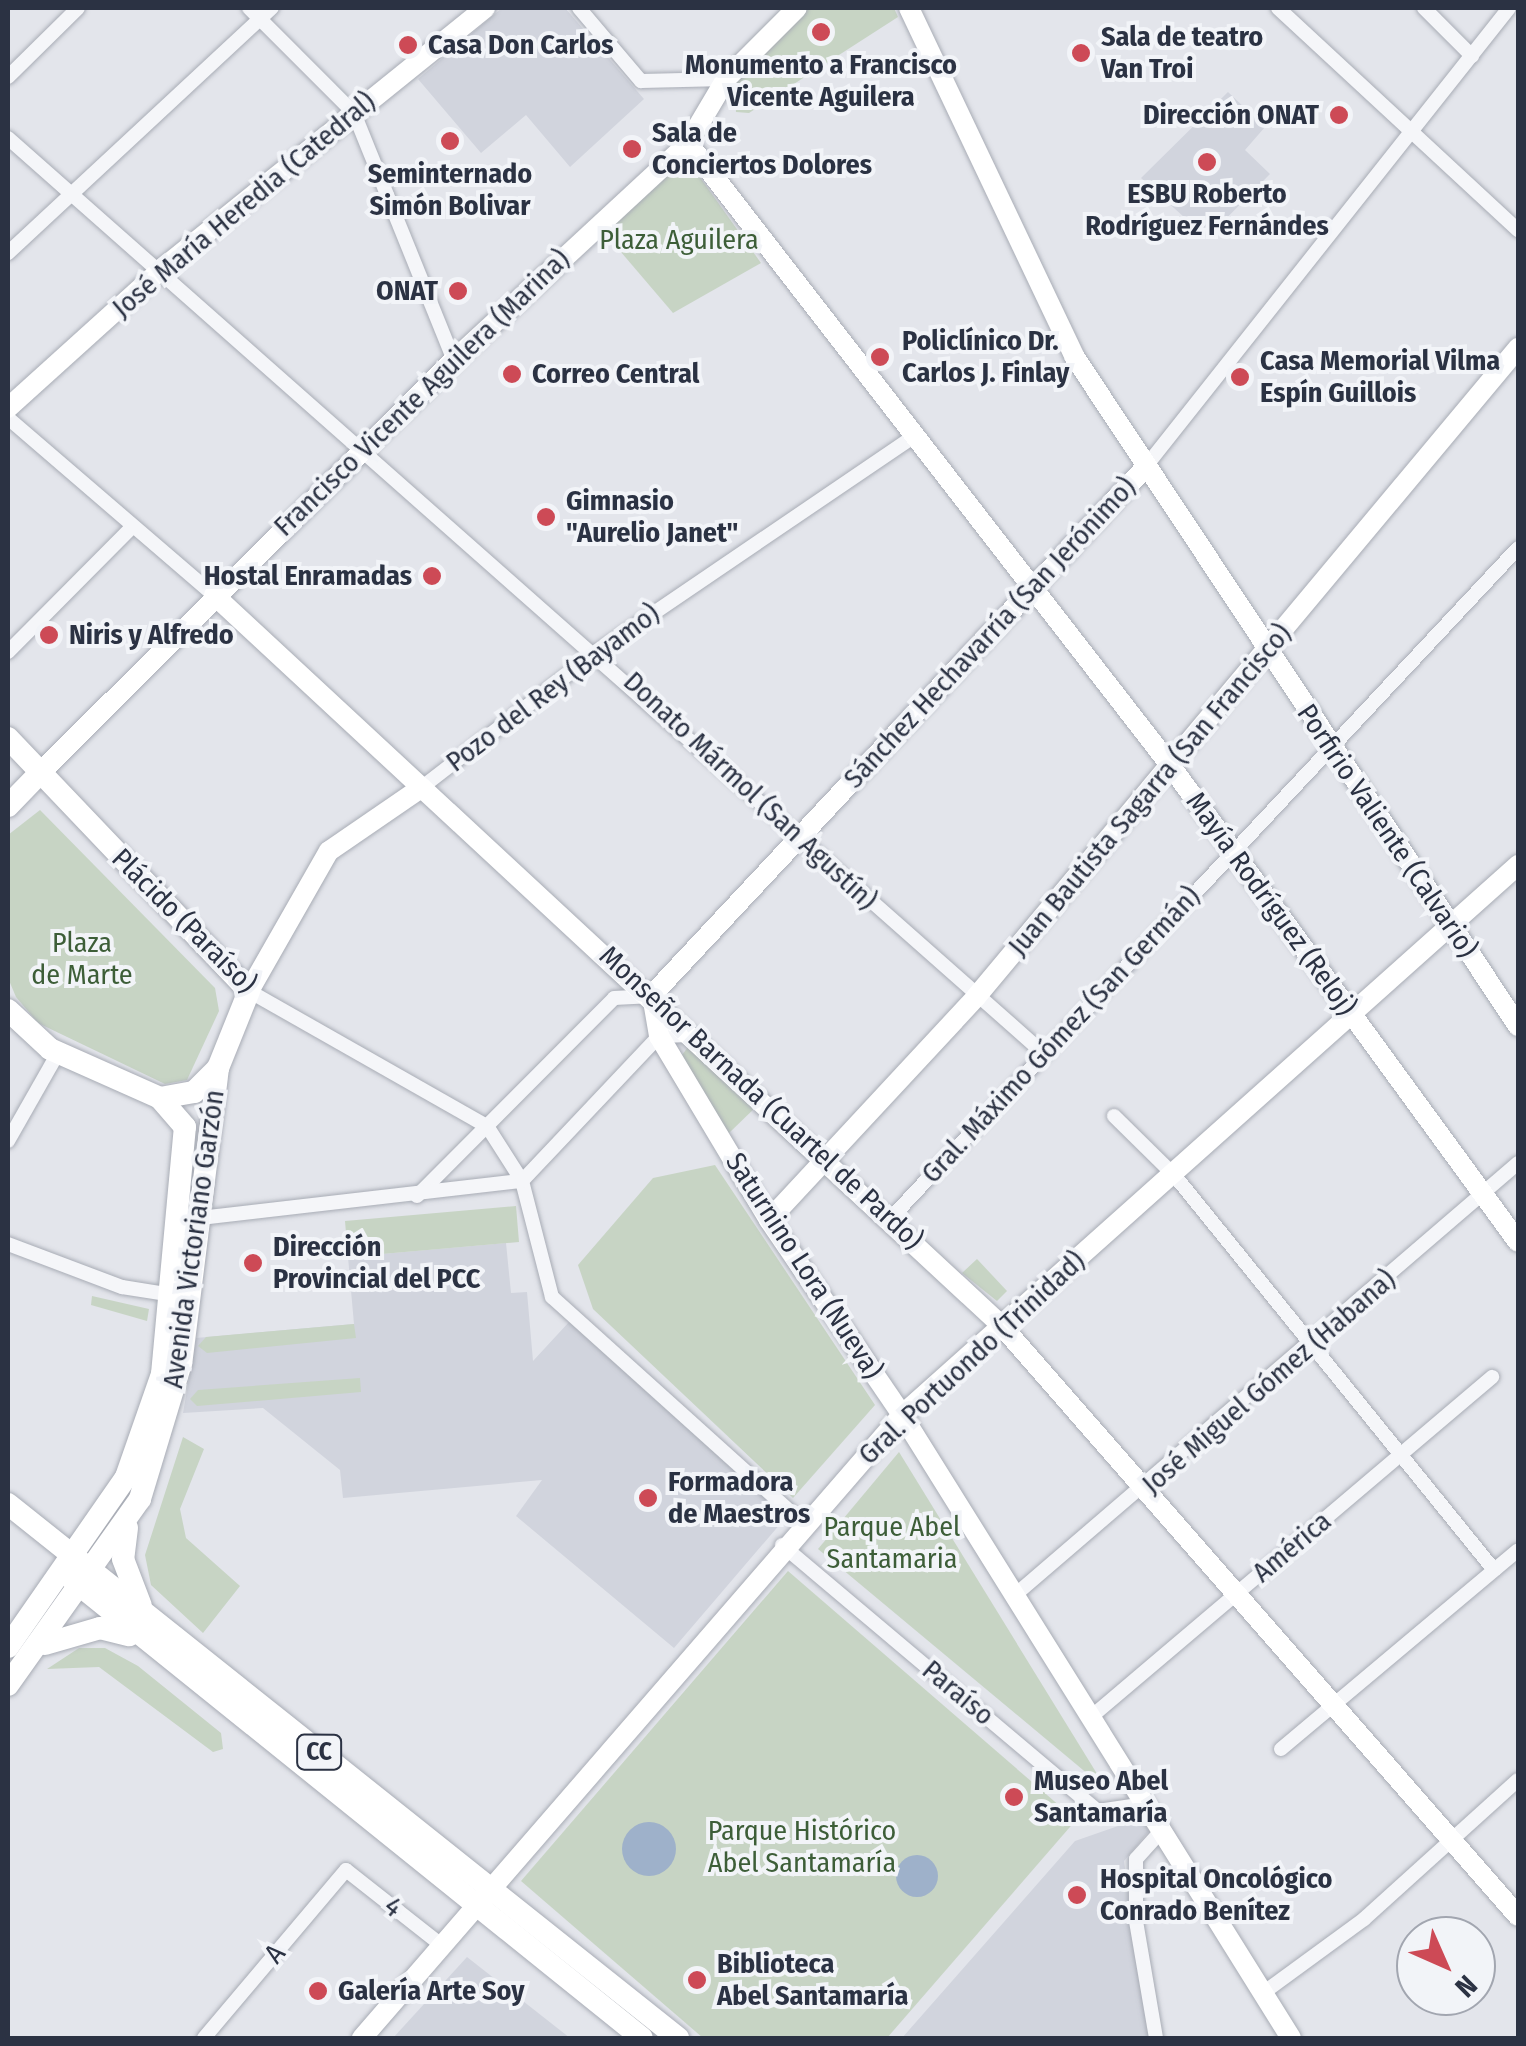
<!DOCTYPE html>
<meta charset="utf-8">
<style>
body{margin:0}
#map{position:relative;width:1526px;height:2046px;overflow:hidden;background:#e3e5eb;font-family:"Fira Sans Condensed",sans-serif}
div>[style]{position:absolute}
.built>*{inset:0;background:#d1d4dd}
.green>*{inset:0;background:#c7d4c4}
.water>*{inset:0;background:#9eb1ca}
.round{border-radius:50%}
.roads{filter:drop-shadow(0 0 2px #a8acb5) drop-shadow(0 0 2px #a8acb5)}
.street>*{height:14px;margin:-7px;padding:0 7px;transform-origin:7px;border-radius:7px;background:#f5f6f9}
.secondary>*{height:20px;margin:-10px;padding:0 10px;transform-origin:10px;border-radius:10px;background:#fff}
.primary>*{height:22px;margin:-11px;padding:0 11px;transform-origin:11px;border-radius:11px;background:#fff}
.dots>*{width:28px;height:28px;translate:-50% -50%;box-sizing:border-box;border:5px solid #f2f4f8;border-radius:50%}
span{translate:-50% -50%;white-space:nowrap;text-align:center;line-height:1.15;-webkit-text-stroke:8px #f2f4f8;paint-order:stroke}
.shield-label span{padding:2px 8px;background:#f2f4f8;border:2px solid;border-radius:8px;-webkit-text-stroke-width:0}
.shield-label{font-size:25px;color:#2b3243;font-weight:700}
.poi-label{font-size:28px;color:#2b3243;font-weight:700}
.left{translate:0 -50%;text-align:left}
.right{translate:-100% -50%;text-align:right}
.street-label{font-size:28px;color:#2b3243}
.park-label{font-size:28px;color:#3d5e38}
.frame{position:absolute;inset:0;border:10px solid #2b3243;pointer-events:none}
.north{position:absolute;left:1396px;top:1916px;width:100px;height:100px;box-sizing:border-box;background:#f2f4f8;border:2px solid #a2a6b0;border-radius:50%;rotate:135deg;font-size:28px;font-weight:700;line-height:40px;text-align:center;color:#2b3243}
.north::after{content:'';display:block;margin:auto;width:35px;height:45px;background:#cd4a56;clip-path:polygon(50% 0,100% 100%,50% 72%,0 100%)}
</style>
<div id="map">
<div class="built">
<div style="clip-path:polygon(502px 8px,565px 8px,644px 99px,570px 167px,526px 115px,481px 153px,418px 79px)"></div>
<div style="clip-path:polygon(1228px 92px,1265px 127px,1245px 150px,1270px 174px,1207px 238px,1141px 178px)"></div>
<div style="clip-path:polygon(506px 1243px,511px 1293px,527px 1292px,533px 1361px,569px 1322px,787px 1516px,674px 1648px,516px 1516px,542px 1480px,343px 1498px,340px 1470px,263px 1408px,183px 1413px,196px 1338px,354px 1324px,348px 1257px)"></div>
<div style="clip-path:polygon(1141px 1818px,1149px 1831px,1124px 1861px,1149px 2038px,902px 2038px,1075px 1841px)"></div>
<div style="clip-path:polygon(467px 1957px,570px 2038px,393px 2038px)"></div>
</div>
<div class="green">
<div style="clip-path:polygon(805px 8px,894px 8px,898px 17px,749px 113px,736px 112px,735px 83px)"></div>
<div style="clip-path:polygon(671px 171px,697px 173px,761px 263px,673px 313px,603px 231px)"></div>
<div style="clip-path:polygon(40px 810px,215px 988px,219px 1011px,187px 1080px,165px 1084px,38px 1023px,16px 997px,8px 978px,8px 835px)"></div>
<div style="clip-path:polygon(691px 1043px,761px 1102px,728px 1134px,682px 1055px)"></div>
<div style="clip-path:polygon(715px 1165px,875px 1405px,793px 1498px,593px 1309px,578px 1265px,653px 1178px)"></div>
<div style="clip-path:polygon(516px 1206px,519px 1242px,348px 1257px,345px 1221px)"></div>
<div style="clip-path:polygon(977px 1259px,1007px 1291px,997px 1301px,962px 1273px)"></div>
<div style="clip-path:polygon(92px 1296px,149px 1309px,147px 1321px,91px 1305px)"></div>
<div style="clip-path:polygon(354px 1324px,356px 1338px,207px 1353px,198px 1346px,206px 1337px)"></div>
<div style="clip-path:polygon(360px 1378px,361px 1392px,197px 1406px,190px 1399px,198px 1390px)"></div>
<div style="clip-path:polygon(183px 1437px,204px 1449px,180px 1509px,186px 1538px,240px 1586px,203px 1633px,151px 1585px,145px 1555px)"></div>
<div style="clip-path:polygon(899px 1452px,1107px 1790px,818px 1549px)"></div>
<div style="clip-path:polygon(788px 1571px,1076px 1820px,887px 2038px,703px 2038px,521px 1881px)"></div>
<div style="clip-path:polygon(79px 1648px,105px 1648px,138px 1666px,221px 1733px,223px 1749px,213px 1752px,99px 1667px,47px 1669px)"></div>
</div>
<div class="water">
<div class="round" style="left:622px;top:1822px;width:54px;height:54px"></div>
<div class="round" style="left:896px;top:1855px;width:42px;height:42px"></div>
</div>
<div class="roads">
<div class="street">
<div style="left:249px;top:8px;width:148px;rotate:45deg"></div>
<div style="left:354px;top:113px;width:266px;rotate:68deg"></div>
<div style="left:579px;top:8px;width:96px;rotate:49.7deg"></div>
<div style="left:641px;top:81px;width:85px;rotate:-1.3deg"></div>
<div style="left:1278px;top:8px;width:327px;rotate:42.8deg"></div>
<div style="left:1424px;top:8px;width:68px;rotate:45deg"></div>
<div style="left:8px;top:77px;width:98px;rotate:-44.6deg"></div>
<div style="left:8px;top:138px;width:1377px;rotate:41.47deg"></div>
<div style="left:8px;top:253px;width:360px;rotate:-42.9deg"></div>
<div style="left:8px;top:418px;width:272px;rotate:40.7deg"></div>
<div style="left:1143px;top:470px;width:589px;rotate:-51.61deg"></div>
<div style="left:8px;top:652px;width:177px;rotate:-45.2deg"></div>
<div style="left:421px;top:788px;width:224px;rotate:-37.7deg"></div>
<div style="left:598px;top:651px;width:381px;rotate:-34.2deg"></div>
<div style="left:249px;top:991px;width:274px;rotate:29.6deg"></div>
<div style="left:487px;top:1126px;width:65px;rotate:57.5deg"></div>
<div style="left:522px;top:1181px;width:120px;rotate:75.5deg"></div>
<div style="left:552px;top:1297px;width:338px;rotate:42deg"></div>
<div style="left:1114px;top:1116px;width:86px;rotate:44.5deg"></div>
<div style="left:1175px;top:1176px;width:507px;rotate:51deg"></div>
<div style="left:8px;top:1141px;width:101px;rotate:-60.4deg"></div>
<div style="left:417px;top:1196px;width:279px;rotate:-45.1deg"></div>
<div style="left:614px;top:998px;width:34px;rotate:-3deg"></div>
<div style="left:892px;top:1217px;width:916px;rotate:-46.9deg"></div>
<div style="left:192px;top:1219px;width:332px;rotate:-6.6deg"></div>
<div style="left:522px;top:1181px;width:199px;rotate:-46.6deg"></div>
<div style="left:659px;top:1036px;width:32px;rotate:-2deg"></div>
<div style="left:8px;top:1244px;width:122px;rotate:20.7deg"></div>
<div style="left:122px;top:1287px;width:52px;rotate:8.9deg"></div>
<div style="left:782px;top:1545px;width:413px;rotate:40.1deg"></div>
<div style="left:1098px;top:1811px;width:48px;rotate:-8.5deg"></div>
<div style="left:1015px;top:1595px;width:663px;rotate:-40.66deg"></div>
<div style="left:1091px;top:1717px;width:526px;rotate:-40.29deg"></div>
<div style="left:1281px;top:1749px;width:309px;rotate:-40deg"></div>
<div style="left:1263px;top:1993px;width:125px;rotate:-36.2deg"></div>
<div style="left:1364px;top:1919px;width:207px;rotate:-42.1deg"></div>
<div style="left:204px;top:2038px;width:220px;rotate:-49.8deg"></div>
<div style="left:346px;top:1870px;width:120px;rotate:38.2deg"></div>
<div style="left:1156px;top:2038px;width:119px;rotate:-99.7deg"></div>
<div style="left:1136px;top:1921px;width:62px;rotate:-90deg"></div>
<div style="left:1136px;top:1859px;width:39px;rotate:-48deg"></div>
</div>
<div class="secondary">
<div style="left:909px;top:8px;width:385px;rotate:64.6deg"></div>
<div style="left:1074px;top:356px;width:804px;rotate:56.47deg"></div>
<div style="left:688px;top:143px;width:787px;rotate:52.23deg"></div>
<div style="left:1170px;top:765px;width:590px;rotate:53.89deg"></div>
<div style="left:8px;top:408px;width:209px;rotate:-42.1deg"></div>
<div style="left:163px;top:268px;width:414px;rotate:-38.9deg"></div>
<div style="left:1143px;top:470px;width:719px;rotate:133.08deg"></div>
<div style="left:652px;top:995px;width:42px;rotate:80.3deg"></div>
<div style="left:659px;top:1036px;width:214px;rotate:59.1deg"></div>
<div style="left:769px;top:1220px;width:236px;rotate:55.7deg"></div>
<div style="left:902px;top:1415px;width:734px;rotate:58.02deg"></div>
<div style="left:214px;top:595px;width:1073px;rotate:42.85deg"></div>
<div style="left:1001px;top:1325px;width:785px;rotate:48.82deg"></div>
<div style="left:39px;top:774px;width:586px;rotate:-44.93deg"></div>
<div style="left:454px;top:360px;width:319px;rotate:-42.8deg"></div>
<div style="left:688px;top:143px;width:74px;rotate:-59.3deg"></div>
<div style="left:726px;top:79px;width:100px;rotate:-45deg"></div>
<div style="left:249px;top:991px;width:161px;rotate:-60.3deg"></div>
<div style="left:329px;top:851px;width:112px;rotate:-34.4deg"></div>
<div style="left:769px;top:1220px;width:304px;rotate:-47.1deg"></div>
<div style="left:976px;top:997px;width:846px;rotate:-50.13deg"></div>
<div style="left:362px;top:2038px;width:824px;rotate:-49.08deg"></div>
<div style="left:902px;top:1415px;width:826px;rotate:-41.76deg"></div>
</div>
<div class="primary">
<div style="left:8px;top:738px;width:349px;rotate:46.4deg"></div>
<div style="left:249px;top:991px;width:83px;rotate:111.9deg"></div>
<div style="left:218px;top:1068px;width:297px;rotate:97.1deg"></div>
<div style="left:181px;top:1363px;width:142px;rotate:106.8deg"></div>
<div style="left:140px;top:1499px;width:228px;rotate:125.4deg"></div>
<div style="left:8px;top:806px;width:45px;rotate:-45.9deg"></div>
<div style="left:8px;top:1010px;width:57px;rotate:42.9deg"></div>
<div style="left:50px;top:1049px;width:120px;rotate:24deg"></div>
<div style="left:160px;top:1098px;width:35px;rotate:-10deg"></div>
<div style="left:194px;top:1092px;width:34px;rotate:-45deg"></div>
<div style="left:8px;top:1504px;width:857px;rotate:38.56deg"></div>
<div style="left:127px;top:1528px;width:31px;rotate:97deg"></div>
<div style="left:123px;top:1559px;width:50px;rotate:69deg"></div>
<div style="left:73px;top:1580px;width:730px;rotate:38.83deg"></div>
<div style="left:45px;top:1644px;width:57px;rotate:-16.2deg"></div>
<div style="left:100px;top:1628px;width:30px;rotate:14deg"></div>
<div style="left:8px;top:1647px;width:207px;rotate:-55.2deg"></div>
<div style="left:126px;top:1477px;width:109px;rotate:-70.7deg"></div>
<div style="left:162px;top:1374px;width:248px;rotate:-84.7deg"></div>
<div style="left:185px;top:1127px;width:38px;rotate:-131deg"></div>
</div>
</div>
<div class="dots">
<div style="left:821px;top:32px;background:#cd4a56"></div>
<div style="left:408px;top:45px;background:#cd4a56"></div>
<div style="left:1081px;top:53px;background:#cd4a56"></div>
<div style="left:1339px;top:115px;background:#cd4a56"></div>
<div style="left:450px;top:141px;background:#cd4a56"></div>
<div style="left:632px;top:149px;background:#cd4a56"></div>
<div style="left:1207px;top:162px;background:#cd4a56"></div>
<div style="left:458px;top:291px;background:#cd4a56"></div>
<div style="left:880px;top:357px;background:#cd4a56"></div>
<div style="left:512px;top:374px;background:#cd4a56"></div>
<div style="left:1240px;top:377px;background:#cd4a56"></div>
<div style="left:546px;top:517px;background:#cd4a56"></div>
<div style="left:432px;top:576px;background:#cd4a56"></div>
<div style="left:49px;top:635px;background:#cd4a56"></div>
<div style="left:253px;top:1263px;background:#cd4a56"></div>
<div style="left:648px;top:1498px;background:#cd4a56"></div>
<div style="left:1014px;top:1797px;background:#cd4a56"></div>
<div style="left:1077px;top:1895px;background:#cd4a56"></div>
<div style="left:697px;top:1980px;background:#cd4a56"></div>
<div style="left:318px;top:1991px;background:#cd4a56"></div>
</div>
<div class="shield-label">
<span style="left:319px;top:1752px">CC</span>
</div>
<div class="poi-label">
<span class="left" style="left:1101px;top:53px">Sala de teatro<br>Van Troi</span>
<span class="left" style="left:428px;top:45px">Casa Don Carlos</span>
<span style="left:821px;top:81px">Monumento a Francisco<br>Vicente Aguilera</span>
<span class="right" style="left:1319px;top:115px">Dirección ONAT</span>
<span class="left" style="left:652px;top:149px">Sala de<br>Conciertos Dolores</span>
<span style="left:450px;top:190px">Seminternado<br>Simón Bolivar</span>
<span style="left:1207px;top:210px">ESBU Roberto<br>Rodríguez Fernándes</span>
<span class="right" style="left:438px;top:291px">ONAT</span>
<span class="left" style="left:902px;top:357px">Policlínico Dr.<br>Carlos J. Finlay</span>
<span class="left" style="left:1260px;top:377px">Casa Memorial Vilma<br>Espín Guillois</span>
<span class="left" style="left:532px;top:374px">Correo Central</span>
<span class="left" style="left:566px;top:517px">Gimnasio<br>"Aurelio Janet"</span>
<span class="right" style="left:412px;top:576px">Hostal Enramadas</span>
<span class="left" style="left:69px;top:635px">Niris y Alfredo</span>
<span class="left" style="left:273px;top:1263px">Dirección<br>Provincial del PCC</span>
<span class="left" style="left:668px;top:1498px">Formadora<br>de Maestros</span>
<span class="left" style="left:1034px;top:1797px">Museo Abel<br>Santamaría</span>
<span class="left" style="left:1100px;top:1895px">Hospital Oncológico<br>Conrado Benítez</span>
<span class="left" style="left:717px;top:1980px">Biblioteca<br>Abel Santamaría</span>
<span class="left" style="left:338px;top:1991px">Galería Arte Soy</span>
</div>
<div class="street-label">
<span style="left:244px;top:205px;rotate:-40deg">José María Heredia (Catedral)</span>
<span style="left:422px;top:393px;rotate:-44deg">Francisco Vicente Aguilera (Marina)</span>
<span style="left:990px;top:633px;rotate:-47deg">Sánchez Hechavarría (San Jerónimo)</span>
<span style="left:553px;top:688px;rotate:-37deg">Pozo del Rey (Bayamo)</span>
<span style="left:1150px;top:790px;rotate:-50deg">Juan Bautista Sagarra (San Francisco)</span>
<span style="left:750px;top:791px;rotate:43deg">Donato Mármol (San Agustín)</span>
<span style="left:1387px;top:831px;rotate:56deg">Porfirio Valiente (Calvario)</span>
<span style="left:1271px;top:904px;rotate:54deg">Mayía Rodríguez (Reloj)</span>
<span style="left:184px;top:921px;rotate:45deg">Plácido (Paraíso)</span>
<span style="left:1061px;top:1035px;rotate:-47deg">Gral. Máximo Gómez (San Germán)</span>
<span style="left:761px;top:1098px;rotate:43deg">Monseñor Barnada (Cuartel de Pardo)</span>
<span style="left:194px;top:1239px;rotate:-82deg">Avenida Victoriano Garzón</span>
<span style="left:804px;top:1266px;rotate:57deg">Saturnino Lora (Nueva)</span>
<span style="left:972px;top:1358px;rotate:-43deg">Gral. Portuondo (Trinidad)</span>
<span style="left:1269px;top:1382px;rotate:-41deg">José Miguel Gómez (Habana)</span>
<span style="left:1292px;top:1547px;rotate:-40deg">América</span>
<span style="left:958px;top:1693px;rotate:40deg">Paraíso</span>
<span style="left:393px;top:1907px;rotate:38deg">4</span>
<span style="left:275px;top:1954px;rotate:-50deg">A</span>
</div>
<div class="park-label">
<span style="left:679px;top:240px">Plaza Aguilera</span>
<span style="left:82px;top:959px">Plaza<br>de Marte</span>
<span style="left:892px;top:1543px">Parque Abel<br>Santamaria</span>
<span style="left:802px;top:1847px">Parque Histórico<br>Abel Santamaría</span>
</div>
<div class="frame"></div>
<div class="north">N</div>
</div>
